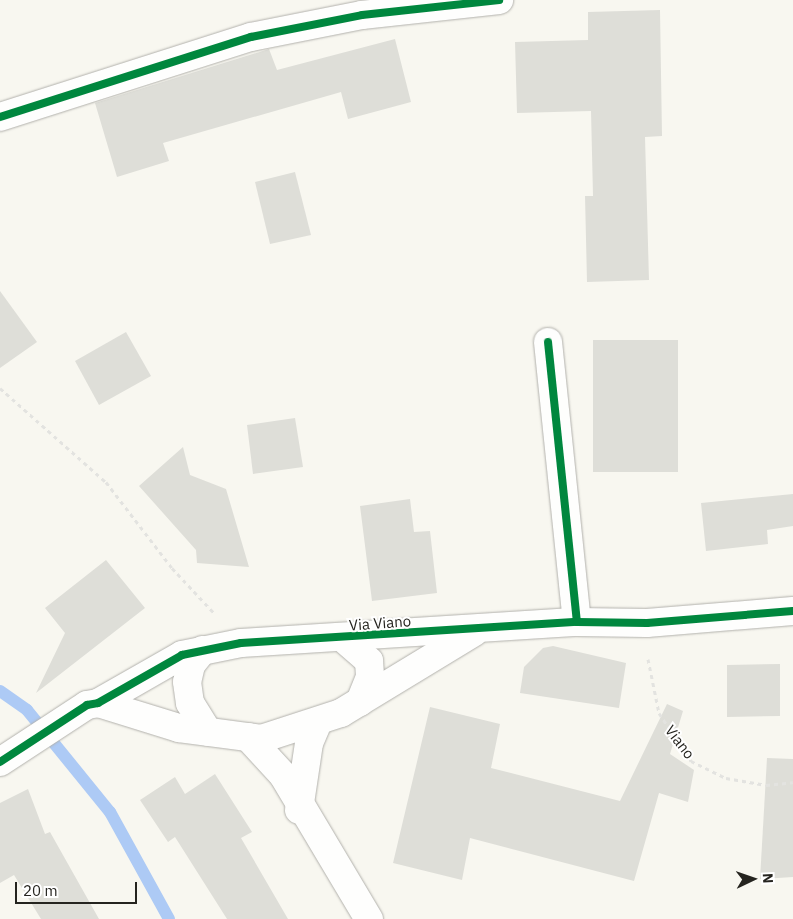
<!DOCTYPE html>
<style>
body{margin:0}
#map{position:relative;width:793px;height:919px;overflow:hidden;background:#f8f7f0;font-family:"IBM Plex Sans",sans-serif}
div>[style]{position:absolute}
.stream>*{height:12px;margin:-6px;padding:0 6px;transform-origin:6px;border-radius:6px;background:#adcaf5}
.building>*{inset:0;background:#deded8}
.path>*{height:3px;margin-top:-1.5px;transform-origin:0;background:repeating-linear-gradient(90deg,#e3e3e0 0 4px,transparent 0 8px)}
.roads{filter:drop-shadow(0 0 1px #b2b1ac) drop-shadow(0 0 1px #b2b1ac)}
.minor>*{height:28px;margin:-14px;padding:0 14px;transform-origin:14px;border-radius:14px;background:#fefefd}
.cycleway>*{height:8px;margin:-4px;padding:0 4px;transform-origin:4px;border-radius:4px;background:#00873e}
span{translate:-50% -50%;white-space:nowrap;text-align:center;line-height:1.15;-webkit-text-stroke:4px #fff;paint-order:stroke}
.street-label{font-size:15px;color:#25241f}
.north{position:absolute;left:728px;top:854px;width:50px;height:50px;-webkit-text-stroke:4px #fff;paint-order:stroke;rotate:87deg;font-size:14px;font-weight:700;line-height:20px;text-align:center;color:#25241f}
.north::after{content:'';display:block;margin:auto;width:18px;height:22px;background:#25241f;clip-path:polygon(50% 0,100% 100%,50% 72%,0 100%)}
.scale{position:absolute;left:15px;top:882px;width:122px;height:22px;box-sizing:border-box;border:2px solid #25241f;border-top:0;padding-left:6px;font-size:15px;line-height:18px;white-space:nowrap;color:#25241f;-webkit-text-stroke:4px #fff;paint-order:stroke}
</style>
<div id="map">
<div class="stream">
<div style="left:0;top:691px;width:33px;rotate:35deg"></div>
<div style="left:27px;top:710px;width:132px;rotate:50.9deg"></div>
<div style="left:110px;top:812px;width:122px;rotate:61.1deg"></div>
</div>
<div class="building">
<div style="clip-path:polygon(660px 10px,662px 136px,645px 137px,649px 280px,587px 282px,585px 196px,593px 196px,591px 111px,517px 113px,515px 42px,588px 40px,588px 12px)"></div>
<div style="clip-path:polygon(395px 39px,411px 102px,348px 119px,341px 92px,163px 143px,169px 161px,117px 177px,95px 103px,269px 49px,277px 70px)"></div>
<div style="clip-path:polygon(295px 172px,311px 235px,270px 244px,255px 182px)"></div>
<div style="clip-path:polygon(0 291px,37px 342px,0 368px)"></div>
<div style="clip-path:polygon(126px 332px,151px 376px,99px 405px,75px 361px)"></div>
<div style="clip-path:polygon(593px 340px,678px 340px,678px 472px,593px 472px)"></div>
<div style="clip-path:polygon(295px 418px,303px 467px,253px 474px,247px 425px)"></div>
<div style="clip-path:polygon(183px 447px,190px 475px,226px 489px,249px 567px,197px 563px,196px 550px,139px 486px)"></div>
<div style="clip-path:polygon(793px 494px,793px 526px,767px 530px,768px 544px,706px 551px,701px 503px)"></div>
<div style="clip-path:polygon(410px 499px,414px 532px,430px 531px,437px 593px,372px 601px,360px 506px)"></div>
<div style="clip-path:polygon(106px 560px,145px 608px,36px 693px,65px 633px,45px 608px)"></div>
<div style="clip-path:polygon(553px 646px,626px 663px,619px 708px,520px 693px,524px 667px,543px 648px)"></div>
<div style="clip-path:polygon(780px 664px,780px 716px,727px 717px,727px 665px)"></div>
<div style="clip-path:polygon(667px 704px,683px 711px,670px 754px,694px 770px,688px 802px,659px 793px,634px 881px,470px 838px,462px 880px,393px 863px,430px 707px,500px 724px,491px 768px,620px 801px)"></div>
<div style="clip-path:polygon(767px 758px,793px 759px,793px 877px,760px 879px)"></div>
<div style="clip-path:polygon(215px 774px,252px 832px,241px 838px,288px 919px,227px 919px,175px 837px,168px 842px,140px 800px,175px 777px,185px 794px)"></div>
<div style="clip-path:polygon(28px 789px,45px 834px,50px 832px,99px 919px,41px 919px,14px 875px,0 883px,0 803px)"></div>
</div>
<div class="path">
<div style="left:0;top:388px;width:142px;rotate:41.6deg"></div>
<div style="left:106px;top:482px;width:108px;rotate:52.5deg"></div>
<div style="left:172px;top:568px;width:62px;rotate:47deg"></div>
<div style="left:648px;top:659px;width:55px;rotate:78.5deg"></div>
<div style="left:659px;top:713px;width:58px;rotate:56.3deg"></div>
<div style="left:691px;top:761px;width:39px;rotate:26deg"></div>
<div style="left:726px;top:778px;width:41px;rotate:9.9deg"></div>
<div style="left:766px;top:785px;width:27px;rotate:-6deg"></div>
</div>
<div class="roads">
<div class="minor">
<div style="left:0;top:117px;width:263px;rotate:-17.7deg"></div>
<div style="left:251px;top:37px;width:113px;rotate:-11.2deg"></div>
<div style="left:362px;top:15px;width:138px;rotate:-6.2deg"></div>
<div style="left:548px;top:342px;width:281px;rotate:84.1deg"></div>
<div style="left:345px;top:640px;width:32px;rotate:41deg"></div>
<div style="left:369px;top:661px;width:16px;rotate:86deg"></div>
<div style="left:370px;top:677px;width:27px;rotate:112deg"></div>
<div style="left:203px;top:650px;width:19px;rotate:129deg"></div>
<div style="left:191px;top:665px;width:17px;rotate:103deg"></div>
<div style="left:187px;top:682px;width:21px;rotate:82deg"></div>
<div style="left:190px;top:703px;width:34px;rotate:58deg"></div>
<div style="left:98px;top:703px;width:85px;rotate:17.2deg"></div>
<div style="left:179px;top:728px;width:83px;rotate:7.6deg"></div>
<div style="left:261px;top:739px;width:84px;rotate:-18deg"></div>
<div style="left:341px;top:713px;width:156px;rotate:-31.3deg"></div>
<div style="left:248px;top:737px;width:52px;rotate:47.4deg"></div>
<div style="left:283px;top:775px;width:168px;rotate:59.2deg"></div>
<div style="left:0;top:762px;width:104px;rotate:-33.2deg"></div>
<div style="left:87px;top:705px;width:11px;rotate:-10deg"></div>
<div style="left:98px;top:703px;width:97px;rotate:-29.7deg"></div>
<div style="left:182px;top:655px;width:60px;rotate:-11.5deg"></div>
<div style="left:241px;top:643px;width:337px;rotate:-3.6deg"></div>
<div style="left:577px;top:622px;width:70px;rotate:0.8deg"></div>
<div style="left:647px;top:623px;width:146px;rotate:-4.7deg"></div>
<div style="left:299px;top:810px;width:68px;rotate:-81.5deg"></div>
<div style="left:309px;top:743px;width:21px;rotate:-67deg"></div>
</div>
</div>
<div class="cycleway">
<div style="left:0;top:117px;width:263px;rotate:-17.7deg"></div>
<div style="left:251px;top:37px;width:113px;rotate:-11.2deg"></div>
<div style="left:362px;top:15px;width:138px;rotate:-6.2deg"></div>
<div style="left:548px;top:342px;width:281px;rotate:84.1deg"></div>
<div style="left:0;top:762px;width:104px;rotate:-33.2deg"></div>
<div style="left:87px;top:705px;width:11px;rotate:-10deg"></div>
<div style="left:98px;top:703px;width:97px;rotate:-29.7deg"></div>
<div style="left:182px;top:655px;width:60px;rotate:-11.5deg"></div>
<div style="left:241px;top:643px;width:337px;rotate:-3.6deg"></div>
<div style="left:577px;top:622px;width:70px;rotate:0.8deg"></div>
<div style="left:647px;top:623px;width:146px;rotate:-4.7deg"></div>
</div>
<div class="street-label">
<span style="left:380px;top:623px;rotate:-4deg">Via Viano</span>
<span style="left:680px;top:742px;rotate:53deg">Viano</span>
</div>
<div class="north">N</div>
<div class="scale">20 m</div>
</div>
